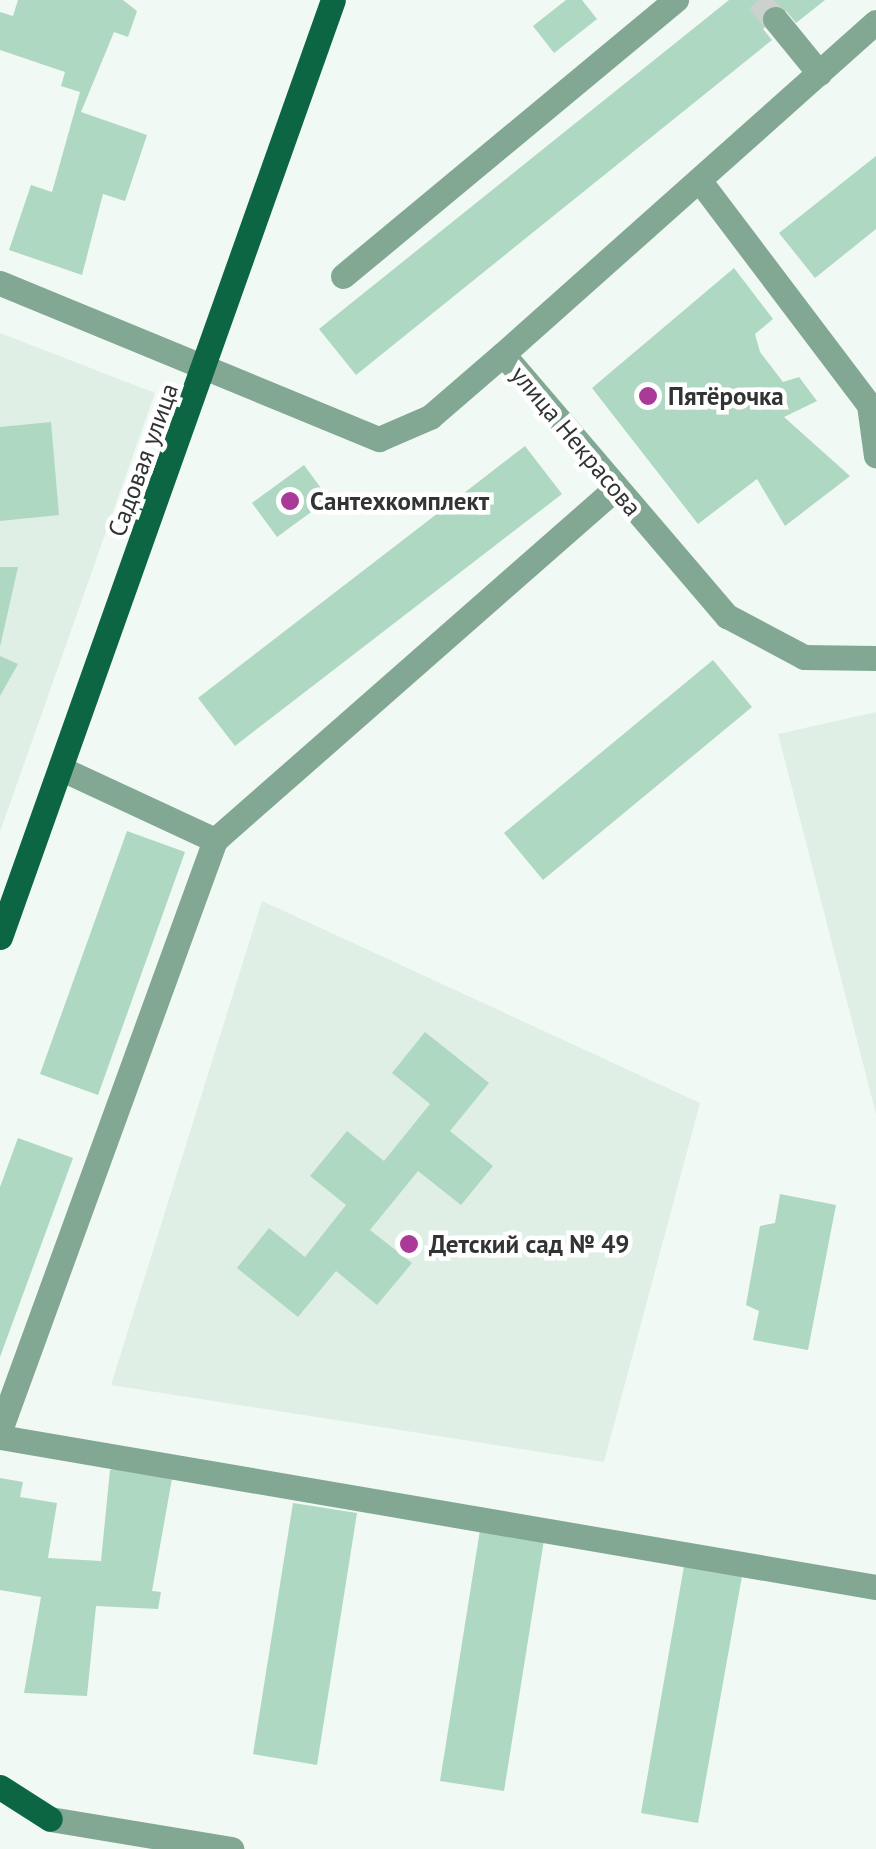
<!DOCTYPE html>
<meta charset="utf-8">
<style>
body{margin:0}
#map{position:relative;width:876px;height:1849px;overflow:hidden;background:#f1f9f4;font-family:"PT Sans",sans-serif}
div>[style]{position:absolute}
.built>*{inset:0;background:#dfefe6}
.building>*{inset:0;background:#aed8c1}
.minor-tunnel>*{height:25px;margin-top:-12.5px;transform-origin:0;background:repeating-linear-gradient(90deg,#cbd2cd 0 25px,transparent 0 37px)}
.minor>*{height:25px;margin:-12.5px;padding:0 12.5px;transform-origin:12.5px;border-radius:12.5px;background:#82a893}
.major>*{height:25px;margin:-12.5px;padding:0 12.5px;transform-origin:12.5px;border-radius:12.5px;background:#0c6643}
.dots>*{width:28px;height:28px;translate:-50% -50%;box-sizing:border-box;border:5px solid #fff;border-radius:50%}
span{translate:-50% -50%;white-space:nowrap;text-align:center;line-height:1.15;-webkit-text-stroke:9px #fff;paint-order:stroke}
.poi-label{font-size:25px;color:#313432;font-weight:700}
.left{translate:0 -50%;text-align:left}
.street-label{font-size:25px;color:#313432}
</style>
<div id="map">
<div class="built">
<div style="clip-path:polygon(0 333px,155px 393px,0 832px)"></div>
<div style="clip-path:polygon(876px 712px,876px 1114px,778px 734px)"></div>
<div style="clip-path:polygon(262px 901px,700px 1103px,604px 1462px,111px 1385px)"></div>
</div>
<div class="building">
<div style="clip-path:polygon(18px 0,123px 0,137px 11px,128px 37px,114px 32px,81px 112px,147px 135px,125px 201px,103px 194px,82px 275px,9px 250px,31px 185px,52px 192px,80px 92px,61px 86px,65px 72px,0 50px,0 12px,13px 16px)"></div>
<div style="clip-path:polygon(566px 0,582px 0,597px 19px,554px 53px,533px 26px)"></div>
<div style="clip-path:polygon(729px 0,825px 0,796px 23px,786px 11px,763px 29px,772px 40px,356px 375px,319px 329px)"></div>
<div style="clip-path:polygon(876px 156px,876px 229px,815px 278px,779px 233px)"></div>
<div style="clip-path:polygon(734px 268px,773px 319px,755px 334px,760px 352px,783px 382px,799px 377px,817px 401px,784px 417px,850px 476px,785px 526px,757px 479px,698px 524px,592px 388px)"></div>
<div style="clip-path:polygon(51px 422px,59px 515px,0 521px,0 427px)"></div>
<div style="clip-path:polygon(525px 446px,562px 494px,235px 746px,198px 698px)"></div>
<div style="clip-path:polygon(304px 465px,329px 499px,277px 537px,252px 503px)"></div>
<div style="clip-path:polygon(0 567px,18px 567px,0 647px)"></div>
<div style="clip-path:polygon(0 656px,18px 664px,0 696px)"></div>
<div style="clip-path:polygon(713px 660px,752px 707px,543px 880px,504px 833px)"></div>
<div style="clip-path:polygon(127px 831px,185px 852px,98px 1095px,40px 1074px)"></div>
<div style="clip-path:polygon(425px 1032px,489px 1083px,450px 1131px,493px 1166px,461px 1205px,418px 1171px,370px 1230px,412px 1263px,377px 1305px,336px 1271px,298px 1317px,237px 1268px,269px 1228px,305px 1257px,346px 1205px,310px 1176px,347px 1131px,384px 1161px,430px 1104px,392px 1073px)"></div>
<div style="clip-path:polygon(18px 1138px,73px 1158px,0 1357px,0 1187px)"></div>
<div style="clip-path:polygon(780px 1194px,836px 1205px,808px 1350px,753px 1340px,759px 1311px,746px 1305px,760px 1226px,775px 1223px)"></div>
<div style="clip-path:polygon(126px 1466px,173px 1473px,152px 1591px,161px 1592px,158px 1609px,96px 1606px,87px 1696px,24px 1693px,41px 1597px,0 1590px,0 1478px,23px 1482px,20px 1497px,57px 1503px,48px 1558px,101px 1561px,110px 1470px)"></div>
<div style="clip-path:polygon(293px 1503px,357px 1513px,317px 1765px,253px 1754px)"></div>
<div style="clip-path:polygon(480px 1530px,544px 1540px,504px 1791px,440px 1781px)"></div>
<div style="clip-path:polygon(684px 1566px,742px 1576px,698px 1823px,641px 1813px)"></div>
</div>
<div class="minor-tunnel">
<div style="left:758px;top:0;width:25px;rotate:48deg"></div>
</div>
<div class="minor">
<div style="left:775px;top:19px;width:70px;rotate:50.8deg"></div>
<div style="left:702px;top:184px;width:277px;rotate:52.9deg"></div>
<div style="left:869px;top:405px;width:51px;rotate:82.2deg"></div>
<div style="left:343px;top:276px;width:433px;rotate:-39.7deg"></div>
<div style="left:0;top:283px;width:410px;rotate:22.4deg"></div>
<div style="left:379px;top:439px;width:56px;rotate:-23.3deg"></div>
<div style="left:430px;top:417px;width:96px;rotate:-40.8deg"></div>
<div style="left:503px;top:354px;width:345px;rotate:49.5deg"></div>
<div style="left:727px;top:616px;width:87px;rotate:28deg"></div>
<div style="left:804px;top:657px;width:72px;rotate:0.8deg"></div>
<div style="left:503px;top:354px;width:499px;rotate:-41.7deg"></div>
<div style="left:64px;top:770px;width:166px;rotate:24.9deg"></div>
<div style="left:0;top:1430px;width:628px;rotate:-69.98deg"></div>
<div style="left:215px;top:840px;width:534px;rotate:-41.28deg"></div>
<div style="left:0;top:1437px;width:889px;rotate:9.72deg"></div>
<div style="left:50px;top:1819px;width:184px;rotate:9.4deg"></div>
</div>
<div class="major">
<div style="left:0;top:937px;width:994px;rotate:-70.44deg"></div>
<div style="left:0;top:1787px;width:59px;rotate:32.6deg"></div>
</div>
<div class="dots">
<div style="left:648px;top:396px;background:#a93a98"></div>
<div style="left:290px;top:501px;background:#a93a98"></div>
<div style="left:409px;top:1244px;background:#a93a98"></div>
</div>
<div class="poi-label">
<span class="left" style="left:668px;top:396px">Пятёрочка</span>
<span class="left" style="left:310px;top:501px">Сантехкомплект</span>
<span class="left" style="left:429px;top:1244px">Детский сад № 49</span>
</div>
<div class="street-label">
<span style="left:576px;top:441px;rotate:50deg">улица Некрасова</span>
<span style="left:143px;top:460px;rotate:-70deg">Садовая улица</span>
</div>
</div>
